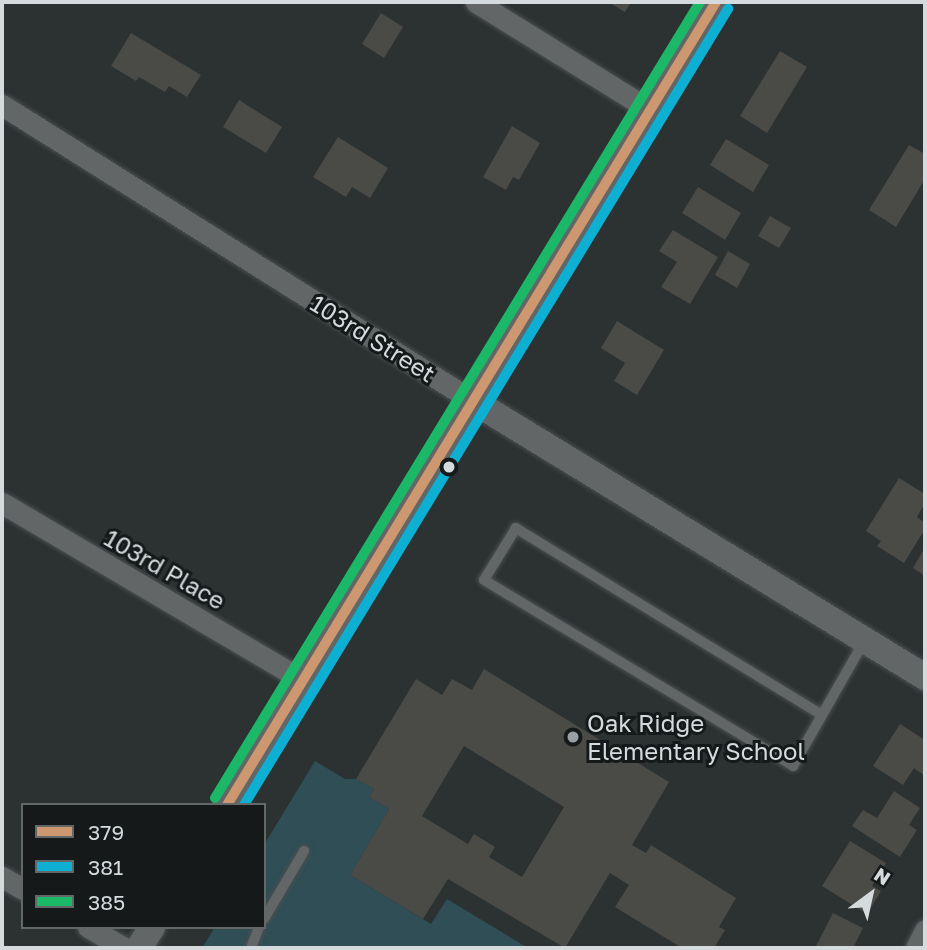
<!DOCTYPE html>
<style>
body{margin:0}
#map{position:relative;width:927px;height:950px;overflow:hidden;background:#2c3132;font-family:"Golos Text",sans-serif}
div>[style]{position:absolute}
.green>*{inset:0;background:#2f4e55}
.building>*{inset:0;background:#4a4a46}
.roads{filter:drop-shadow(0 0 2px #4b4f50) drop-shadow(0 0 2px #4b4f50)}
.service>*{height:10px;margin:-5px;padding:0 5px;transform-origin:5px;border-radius:5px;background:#626667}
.minor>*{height:21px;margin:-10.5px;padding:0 10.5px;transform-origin:10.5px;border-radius:10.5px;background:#626667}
.tertiary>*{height:26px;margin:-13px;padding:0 13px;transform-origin:13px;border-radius:13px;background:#626667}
.bus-1>*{height:10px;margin:-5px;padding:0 5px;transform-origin:5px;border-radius:5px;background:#cd976f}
.bus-2>*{height:10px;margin:-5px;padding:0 5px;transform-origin:5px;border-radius:5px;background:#0dafd3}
.bus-3>*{height:10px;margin:-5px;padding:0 5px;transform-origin:5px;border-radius:5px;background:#1ab867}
.dots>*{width:19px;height:19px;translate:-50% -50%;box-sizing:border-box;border:4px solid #15191a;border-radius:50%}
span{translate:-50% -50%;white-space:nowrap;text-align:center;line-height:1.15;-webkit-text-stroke:6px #15191a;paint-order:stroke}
.street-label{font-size:24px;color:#d5dbdd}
.poi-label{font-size:24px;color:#d5dbdd}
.left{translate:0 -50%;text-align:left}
.frame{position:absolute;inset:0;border:4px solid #d5dbdd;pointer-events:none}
.legend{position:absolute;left:21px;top:803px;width:245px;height:126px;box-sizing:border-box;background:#15191a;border:2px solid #626768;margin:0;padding:9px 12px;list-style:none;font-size:21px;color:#d5dbdd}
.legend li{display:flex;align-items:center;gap:14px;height:35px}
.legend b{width:35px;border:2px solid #626768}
.north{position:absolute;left:836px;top:859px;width:70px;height:70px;-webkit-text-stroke:5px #15191a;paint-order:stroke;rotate:33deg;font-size:19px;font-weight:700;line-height:28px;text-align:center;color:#d5dbdd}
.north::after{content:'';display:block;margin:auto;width:24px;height:32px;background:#d5dbdd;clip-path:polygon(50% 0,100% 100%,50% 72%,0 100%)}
</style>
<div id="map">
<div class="green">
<div style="clip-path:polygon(315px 761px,345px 779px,356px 779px,374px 789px,369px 797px,389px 809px,350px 875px,431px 924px,447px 899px,528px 948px,202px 948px,215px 927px,264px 927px,264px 845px)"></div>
</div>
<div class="building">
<div style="clip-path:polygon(608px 2px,631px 2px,625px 12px)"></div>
<div style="clip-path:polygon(381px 13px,403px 27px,384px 58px,362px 44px)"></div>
<div style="clip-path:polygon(131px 33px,201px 75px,187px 97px,169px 86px,165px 92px,139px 77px,136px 81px,111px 66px)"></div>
<div style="clip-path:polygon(780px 51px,807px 67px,767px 133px,740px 116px)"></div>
<div style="clip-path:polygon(239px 100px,282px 127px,266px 153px,223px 127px)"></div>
<div style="clip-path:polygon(512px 126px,540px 143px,519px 180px,513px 177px,506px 190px,483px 177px)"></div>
<div style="clip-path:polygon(338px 137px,388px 168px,370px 198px,352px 187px,346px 197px,313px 177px)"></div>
<div style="clip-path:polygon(726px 139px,769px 165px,753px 192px,710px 165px)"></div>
<div style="clip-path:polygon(909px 145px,925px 154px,925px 179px,896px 227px,869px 210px)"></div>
<div style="clip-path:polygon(698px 187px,741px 213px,725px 240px,682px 213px)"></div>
<div style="clip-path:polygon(770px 216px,791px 228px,779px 248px,758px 236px)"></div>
<div style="clip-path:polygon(673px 230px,718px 257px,690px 304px,661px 287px,677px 262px,659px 251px)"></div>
<div style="clip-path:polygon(728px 251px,750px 264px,737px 288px,715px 275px)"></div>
<div style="clip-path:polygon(617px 321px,664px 350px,637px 395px,614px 381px,625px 363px,601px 348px)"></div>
<div style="clip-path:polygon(899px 478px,925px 494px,925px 503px,917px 517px,925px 523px,925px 529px,904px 563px,877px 546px,881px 541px,866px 531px)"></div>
<div style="clip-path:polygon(925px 547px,925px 576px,913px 568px)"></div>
<div style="clip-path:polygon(evenodd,484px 669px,669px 782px,632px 845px,646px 853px,651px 845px,736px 898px,719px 927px,725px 930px,714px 948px,682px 948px,615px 907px,629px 885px,610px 873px,565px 948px,448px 879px,423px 919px,350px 875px,389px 809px,369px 797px,374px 789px,356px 779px,416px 679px,442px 695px,452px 679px,472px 690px,484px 669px,464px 746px,564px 807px,522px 877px,489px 857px,495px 847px,474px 834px,468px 844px,422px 816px,464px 746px)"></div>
<div style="clip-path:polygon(900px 724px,925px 740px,925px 776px,914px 768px,903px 785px,873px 766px)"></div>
<div style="clip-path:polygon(894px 791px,920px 808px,909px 825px,917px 830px,900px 857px,852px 826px,863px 810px,877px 818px)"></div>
<div style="clip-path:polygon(850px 841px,886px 863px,872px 886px,881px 891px,867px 914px,822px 886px)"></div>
<div style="clip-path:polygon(833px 913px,863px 928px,853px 948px,815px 948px)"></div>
</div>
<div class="roads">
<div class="service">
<div style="left:822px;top:715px;width:359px;rotate:-148.6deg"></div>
<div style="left:516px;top:528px;width:61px;rotate:121.6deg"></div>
<div style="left:484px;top:580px;width:361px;rotate:31deg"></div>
<div style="left:793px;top:766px;width:145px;rotate:-60.3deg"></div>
<div style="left:264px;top:919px;width:79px;rotate:-59.5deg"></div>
<div style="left:251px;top:948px;width:22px;rotate:-69deg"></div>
</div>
<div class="minor">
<div style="left:476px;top:2px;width:205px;rotate:31.8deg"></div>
<div style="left:2px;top:105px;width:556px;rotate:32.15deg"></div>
<div style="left:2px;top:503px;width:349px;rotate:30.5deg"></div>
<div style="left:2px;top:877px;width:24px;rotate:30deg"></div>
<div style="left:88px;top:927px;width:42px;rotate:30.3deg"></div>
<div style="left:916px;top:948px;width:20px;rotate:-63deg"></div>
</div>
<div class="tertiary">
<div style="left:473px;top:401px;width:530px;rotate:31.41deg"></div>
<div style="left:227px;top:805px;width:940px;rotate:-58.66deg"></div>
<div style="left:139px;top:948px;width:25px;rotate:-58deg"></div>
</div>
</div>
<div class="bus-1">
<div style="left:227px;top:805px;width:940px;rotate:-58.66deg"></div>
</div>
<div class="bus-2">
<div style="left:244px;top:805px;width:932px;rotate:-58.7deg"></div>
</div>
<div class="bus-3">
<div style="left:215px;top:798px;width:932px;rotate:-58.65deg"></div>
</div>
<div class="dots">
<div style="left:449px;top:467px;background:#d5dbdd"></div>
<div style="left:573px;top:737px;background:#9aa0a1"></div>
</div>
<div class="street-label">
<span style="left:373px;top:338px;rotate:32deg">103rd Street</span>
<span style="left:165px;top:569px;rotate:30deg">103rd Place</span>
</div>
<div class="poi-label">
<span class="left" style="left:587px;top:737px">Oak Ridge<br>Elementary School</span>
</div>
<div class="frame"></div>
<ul class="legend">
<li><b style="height:9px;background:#cd976f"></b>379</li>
<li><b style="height:9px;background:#0dafd3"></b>381</li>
<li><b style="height:9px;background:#1ab867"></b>385</li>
</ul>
<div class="north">N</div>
</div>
